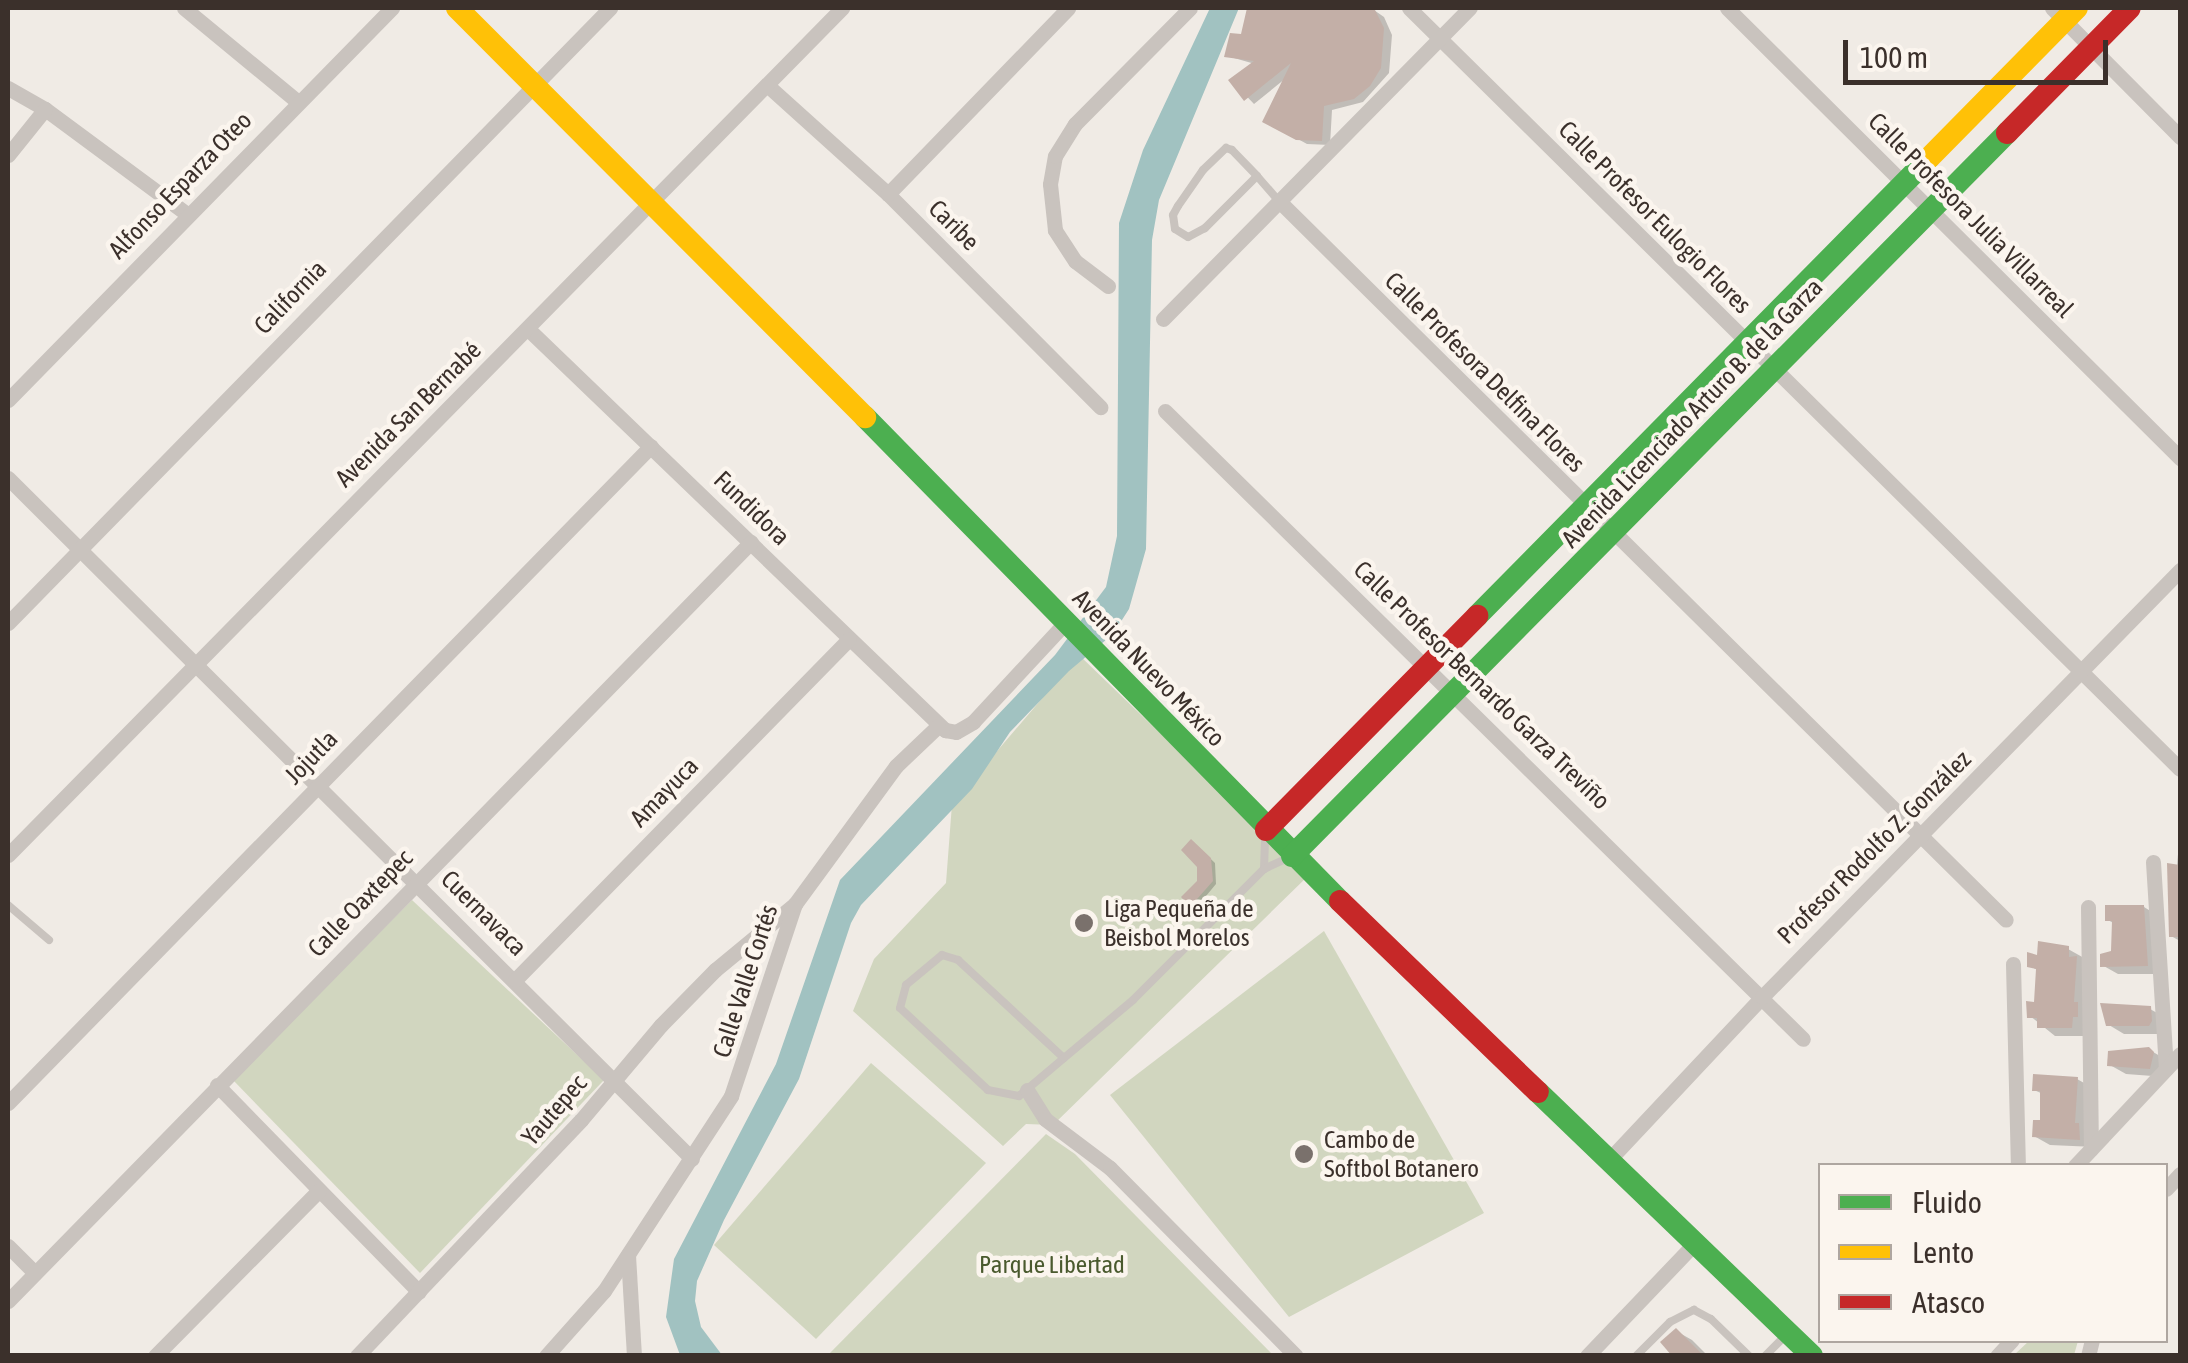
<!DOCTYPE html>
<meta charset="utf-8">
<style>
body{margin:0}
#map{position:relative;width:2188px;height:1363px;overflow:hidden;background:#f0ebe5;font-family:"Asap Condensed",sans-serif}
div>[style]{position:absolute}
.green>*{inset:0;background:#d1d6bf}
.water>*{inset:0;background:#a1c2c1}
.shadow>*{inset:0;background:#0003}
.building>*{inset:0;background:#c3afa7}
.lane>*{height:8px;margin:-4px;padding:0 4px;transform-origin:4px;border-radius:4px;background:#c9c3be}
.street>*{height:15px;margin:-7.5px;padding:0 7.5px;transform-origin:7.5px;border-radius:7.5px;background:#c9c3be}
.fast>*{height:22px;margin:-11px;padding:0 11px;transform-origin:11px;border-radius:11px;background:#4caf50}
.slow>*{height:22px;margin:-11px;padding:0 11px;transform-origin:11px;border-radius:11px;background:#ffc107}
.jam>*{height:22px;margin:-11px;padding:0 11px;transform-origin:11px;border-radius:11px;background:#c62828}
.dots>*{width:28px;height:28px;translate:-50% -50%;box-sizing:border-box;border:5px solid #fbf5ee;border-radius:50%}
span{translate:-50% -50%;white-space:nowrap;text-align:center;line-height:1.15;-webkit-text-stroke:9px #fbf5ee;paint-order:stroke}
.street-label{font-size:25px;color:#3b302b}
.poi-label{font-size:25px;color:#3b302b}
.left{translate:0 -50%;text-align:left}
.park-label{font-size:25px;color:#4a5a2e}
.frame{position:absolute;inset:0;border:10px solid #3b302b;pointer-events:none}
.legend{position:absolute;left:1818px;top:1163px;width:350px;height:180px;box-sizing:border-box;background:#fbf5ee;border:2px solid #aea6a0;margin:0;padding:12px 18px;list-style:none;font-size:30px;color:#3b302b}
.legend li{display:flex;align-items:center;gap:20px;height:50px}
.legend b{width:50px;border:2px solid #aea6a0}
.scale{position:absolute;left:1843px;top:40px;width:265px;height:45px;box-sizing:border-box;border:5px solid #3b302b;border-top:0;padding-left:12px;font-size:30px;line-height:35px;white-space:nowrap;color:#3b302b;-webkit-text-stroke:8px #fbf5ee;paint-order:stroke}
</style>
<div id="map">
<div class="green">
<div style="clip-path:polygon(1079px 655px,1308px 876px,1053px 1125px,1026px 1124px,1003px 1146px,853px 1011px,874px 959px,946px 883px,952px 804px)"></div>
<div style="clip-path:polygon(412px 900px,604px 1080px,420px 1273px,233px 1080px)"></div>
<div style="clip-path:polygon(1324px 931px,1484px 1213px,1289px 1317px,1110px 1095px)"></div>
<div style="clip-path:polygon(871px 1063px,986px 1163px,816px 1339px,714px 1245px)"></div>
<div style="clip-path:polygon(1046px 1134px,1075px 1154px,1273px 1355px,828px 1355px)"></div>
<div style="clip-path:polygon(2029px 1341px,2029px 1340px,2078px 1341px,2074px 1355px,2014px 1355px)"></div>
</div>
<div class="water">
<div style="clip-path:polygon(1210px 8px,1239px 8px,1159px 200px,1152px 240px,1146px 549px,1129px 609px,1113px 634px,1069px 671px,1010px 732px,972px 789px,861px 905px,851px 923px,799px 1079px,724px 1220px,697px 1281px,695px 1301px,701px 1327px,722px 1355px,680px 1355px,666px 1317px,674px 1259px,776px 1064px,840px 880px,1055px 655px,1106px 587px,1117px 536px,1119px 223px,1143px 150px)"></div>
</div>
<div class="shadow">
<div style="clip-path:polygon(1250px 8px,1371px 8px,1384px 17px,1392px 35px,1389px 73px,1363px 102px,1332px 110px,1330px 145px,1307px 144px,1265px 121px,1286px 78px,1254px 104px,1232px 81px,1255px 64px,1227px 56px,1243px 37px)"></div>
<div style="clip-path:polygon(1196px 845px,1215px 863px,1216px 884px,1196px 908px,1184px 897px,1200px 882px)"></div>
<div style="clip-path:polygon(2178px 854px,2180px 854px,2180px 941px,2171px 936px)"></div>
<div style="clip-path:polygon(2144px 907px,2160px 917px,2163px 974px,2118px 974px,2102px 965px,2114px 953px,2115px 924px,2108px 920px)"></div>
<div style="clip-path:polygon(2068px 949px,2084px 958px,2087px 1036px,2055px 1036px,2030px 1016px,2037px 1004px,2039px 971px,2030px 966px)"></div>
<div style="clip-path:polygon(2103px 1006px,2150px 1009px,2166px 1018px,2164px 1034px,2124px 1034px,2109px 1025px)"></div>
<div style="clip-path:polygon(2148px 1049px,2165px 1059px,2166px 1077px,2126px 1074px,2110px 1065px)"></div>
<div style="clip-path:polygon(2077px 1079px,2093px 1088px,2095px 1147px,2050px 1145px,2034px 1136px,2043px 1123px,2043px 1094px,2034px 1090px)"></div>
<div style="clip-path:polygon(1676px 1331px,1692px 1340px,1708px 1356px,1674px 1356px)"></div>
</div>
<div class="building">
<div style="clip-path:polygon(1247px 8px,1374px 8px,1384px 28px,1381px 68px,1370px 86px,1354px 99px,1324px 106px,1322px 141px,1296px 140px,1262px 122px,1291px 63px,1244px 101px,1228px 80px,1254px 61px,1224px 57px,1230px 33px,1241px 34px)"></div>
<div style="clip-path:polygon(1191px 839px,1211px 858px,1213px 881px,1190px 907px,1181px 897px,1197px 881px,1197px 867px,1181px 850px)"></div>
<div style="clip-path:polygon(2167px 863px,2180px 865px,2180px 937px,2169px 937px)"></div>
<div style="clip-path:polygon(2105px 905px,2144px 905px,2148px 966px,2100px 967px,2100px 954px,2111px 951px,2112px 921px,2105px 921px)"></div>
<div style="clip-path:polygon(2038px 941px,2069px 946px,2069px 957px,2077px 956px,2074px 1002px,2078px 1002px,2078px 1017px,2073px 1017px,2072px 1028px,2037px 1028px,2037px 1018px,2027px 1018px,2026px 1001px,2034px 1002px,2036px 969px,2027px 967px,2027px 952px,2037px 955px)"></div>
<div style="clip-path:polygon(2100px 1003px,2151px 1006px,2152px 1021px,2149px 1026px,2106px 1026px)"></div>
<div style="clip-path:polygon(2149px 1047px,2154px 1052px,2150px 1069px,2107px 1066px,2108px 1051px)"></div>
<div style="clip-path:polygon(2033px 1074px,2078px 1077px,2075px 1123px,2079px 1123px,2080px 1140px,2032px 1137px,2033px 1120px,2040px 1120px,2040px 1091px,2032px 1091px)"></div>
<div style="clip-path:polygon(1676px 1328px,1704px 1356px,1672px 1356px,1660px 1342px)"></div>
</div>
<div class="lane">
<div style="left:1257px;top:176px;width:74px;rotate:135deg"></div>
<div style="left:1205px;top:228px;width:19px;rotate:152deg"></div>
<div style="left:1188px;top:237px;width:15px;rotate:-148deg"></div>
<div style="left:1175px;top:229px;width:14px;rotate:-98deg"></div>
<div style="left:1173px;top:215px;width:10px;rotate:-61deg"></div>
<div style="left:1178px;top:206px;width:44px;rotate:-55.2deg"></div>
<div style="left:1203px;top:170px;width:32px;rotate:-44deg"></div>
<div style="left:1226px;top:148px;width:6px;rotate:18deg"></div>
<div style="left:1232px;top:150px;width:36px;rotate:46deg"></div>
<div style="left:1257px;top:176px;width:33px;rotate:49deg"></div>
<div style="left:1264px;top:869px;width:35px;rotate:-88deg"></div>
<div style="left:8px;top:905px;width:54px;rotate:40.5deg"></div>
<div style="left:942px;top:955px;width:17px;rotate:17deg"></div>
<div style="left:958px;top:960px;width:144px;rotate:42.8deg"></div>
<div style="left:1064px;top:1058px;width:59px;rotate:139.8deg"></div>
<div style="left:1019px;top:1096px;width:32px;rotate:-169deg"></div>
<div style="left:988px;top:1090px;width:120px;rotate:-137deg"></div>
<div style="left:900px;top:1008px;width:24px;rotate:-75deg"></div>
<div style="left:906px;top:985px;width:47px;rotate:-39.8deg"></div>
<div style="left:1064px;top:1058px;width:90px;rotate:-40deg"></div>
<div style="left:1133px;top:1000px;width:185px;rotate:-45deg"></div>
<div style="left:1264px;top:869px;width:26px;rotate:-25deg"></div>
<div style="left:1636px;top:1356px;width:48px;rotate:-45deg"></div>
<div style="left:1670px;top:1322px;width:27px;rotate:-27deg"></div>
<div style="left:1694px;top:1310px;width:19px;rotate:28deg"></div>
<div style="left:1711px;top:1319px;width:53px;rotate:44.2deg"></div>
<div style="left:1765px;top:1356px;width:28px;rotate:-45deg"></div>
</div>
<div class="street">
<div style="left:184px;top:8px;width:146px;rotate:39.5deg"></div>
<div style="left:1409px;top:8px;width:1083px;rotate:44.63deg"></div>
<div style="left:1727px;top:8px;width:639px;rotate:44.81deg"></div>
<div style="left:2052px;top:8px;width:182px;rotate:45.2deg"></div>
<div style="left:767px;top:85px;width:163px;rotate:42deg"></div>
<div style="left:888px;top:194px;width:301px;rotate:45.1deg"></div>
<div style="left:8px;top:88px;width:43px;rotate:29.6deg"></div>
<div style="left:45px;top:109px;width:177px;rotate:36.5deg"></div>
<div style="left:8px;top:155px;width:59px;rotate:-51.2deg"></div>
<div style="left:888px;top:194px;width:259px;rotate:-45.9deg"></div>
<div style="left:1279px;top:201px;width:1022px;rotate:44.68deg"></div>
<div style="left:1108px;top:286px;width:41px;rotate:-142.9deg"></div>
<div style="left:1075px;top:261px;width:37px;rotate:-123deg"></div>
<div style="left:1055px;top:230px;width:46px;rotate:-96.2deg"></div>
<div style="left:1050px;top:184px;width:28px;rotate:-80deg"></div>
<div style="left:1055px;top:156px;width:38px;rotate:-58deg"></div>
<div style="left:1075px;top:124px;width:163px;rotate:-45.2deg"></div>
<div style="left:1163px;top:319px;width:437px;rotate:-45.4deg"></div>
<div style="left:528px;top:329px;width:579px;rotate:43.88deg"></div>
<div style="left:945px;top:730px;width:11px;rotate:10deg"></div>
<div style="left:956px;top:732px;width:20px;rotate:-30deg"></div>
<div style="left:973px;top:722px;width:137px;rotate:-47.1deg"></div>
<div style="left:8px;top:400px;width:549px;rotate:-45.59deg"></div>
<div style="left:1165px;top:411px;width:895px;rotate:44.55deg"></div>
<div style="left:8px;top:478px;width:965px;rotate:44.87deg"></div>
<div style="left:8px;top:623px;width:861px;rotate:-45.61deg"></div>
<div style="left:8px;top:855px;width:1189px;rotate:-45.44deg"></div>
<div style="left:2153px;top:862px;width:207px;rotate:86.4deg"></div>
<div style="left:2088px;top:907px;width:242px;rotate:89.3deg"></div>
<div style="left:2013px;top:964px;width:202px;rotate:88.6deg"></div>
<div style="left:515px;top:980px;width:477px;rotate:-45.6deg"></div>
<div style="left:217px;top:1085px;width:289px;rotate:45.7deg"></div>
<div style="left:1027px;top:1090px;width:34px;rotate:58deg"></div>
<div style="left:1045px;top:1119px;width:81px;rotate:37deg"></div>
<div style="left:1110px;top:1168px;width:264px;rotate:45.3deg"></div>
<div style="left:8px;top:1103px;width:919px;rotate:-45.62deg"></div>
<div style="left:1607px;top:1162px;width:226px;rotate:-46.8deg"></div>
<div style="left:1762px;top:997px;width:598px;rotate:-45.61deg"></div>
<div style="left:2075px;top:1166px;width:154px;rotate:-46.8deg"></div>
<div style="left:2166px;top:1189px;width:21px;rotate:-47deg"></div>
<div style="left:8px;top:1246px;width:38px;rotate:45deg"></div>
<div style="left:628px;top:1255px;width:101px;rotate:86.6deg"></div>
<div style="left:8px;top:1301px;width:1062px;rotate:-45.61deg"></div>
<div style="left:155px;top:1356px;width:233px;rotate:-45.3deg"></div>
<div style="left:357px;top:1356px;width:325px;rotate:-46.5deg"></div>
<div style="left:581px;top:1120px;width:124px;rotate:-49.9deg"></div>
<div style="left:661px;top:1025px;width:77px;rotate:-45.5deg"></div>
<div style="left:715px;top:970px;width:104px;rotate:-39.5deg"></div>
<div style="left:546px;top:1356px;width:87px;rotate:-48.3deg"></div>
<div style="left:604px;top:1291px;width:233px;rotate:-56.9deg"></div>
<div style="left:731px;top:1096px;width:202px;rotate:-71.6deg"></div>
<div style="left:795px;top:904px;width:171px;rotate:-53.8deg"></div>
<div style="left:896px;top:766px;width:58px;rotate:-43.6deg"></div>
<div style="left:1587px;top:1356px;width:155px;rotate:-46.3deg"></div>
<div style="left:1997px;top:1356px;width:22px;rotate:-47deg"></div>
<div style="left:2088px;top:1356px;width:16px;rotate:-76deg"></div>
</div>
<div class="fast">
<div style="left:865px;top:417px;width:678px;rotate:45.54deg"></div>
<div style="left:1477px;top:616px;width:642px;rotate:-45.38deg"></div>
<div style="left:1292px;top:856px;width:1017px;rotate:-45.32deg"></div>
<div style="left:1538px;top:1092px;width:380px;rotate:43.9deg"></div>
</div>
<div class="slow">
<div style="left:457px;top:8px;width:578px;rotate:45.07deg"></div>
<div style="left:1928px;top:159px;width:212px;rotate:-45.4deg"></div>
</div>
<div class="jam">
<div style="left:2007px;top:133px;width:175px;rotate:-45.5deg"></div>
<div style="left:1266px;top:830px;width:301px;rotate:-45.4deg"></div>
<div style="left:1340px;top:901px;width:275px;rotate:44deg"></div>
</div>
<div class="dots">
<div style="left:1084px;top:923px;background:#7a716c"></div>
<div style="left:1304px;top:1154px;background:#7a716c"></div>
</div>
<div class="street-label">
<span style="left:180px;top:185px;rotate:-46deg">Alfonso Esparza Oteo</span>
<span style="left:1971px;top:215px;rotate:45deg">Calle Profesora Julia Villarreal</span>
<span style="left:1655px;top:217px;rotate:45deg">Calle Profesor Eulogio Flores</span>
<span style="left:954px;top:225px;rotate:45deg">Caribe</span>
<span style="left:290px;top:297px;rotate:-46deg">California</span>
<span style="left:1485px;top:372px;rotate:45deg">Calle Profesora Delfina Flores</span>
<span style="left:1692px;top:413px;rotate:-46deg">Avenida Licenciado Arturo B. de la Garza</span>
<span style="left:408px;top:414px;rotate:-45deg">Avenida San Bernabé</span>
<span style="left:752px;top:508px;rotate:44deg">Fundidora</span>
<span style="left:1149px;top:668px;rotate:46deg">Avenida Nuevo México</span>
<span style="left:1482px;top:685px;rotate:44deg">Calle Profesor Bernardo Garza Treviño</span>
<span style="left:311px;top:757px;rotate:-46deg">Jojutla</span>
<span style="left:664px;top:792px;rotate:-46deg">Amayuca</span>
<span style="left:1874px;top:847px;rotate:-45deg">Profesor Rodolfo Z. González</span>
<span style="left:360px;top:903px;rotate:-46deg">Calle Oaxtepec</span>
<span style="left:484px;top:913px;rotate:45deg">Cuernavaca</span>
<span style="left:745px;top:981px;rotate:-72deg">Calle Valle Cortés</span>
<span style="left:554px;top:1110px;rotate:-49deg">Yautepec</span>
</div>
<div class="poi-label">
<span class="left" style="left:1104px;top:923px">Liga Pequeña de<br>Beisbol Morelos</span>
<span class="left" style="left:1324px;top:1154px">Cambo de<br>Softbol Botanero</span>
</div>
<div class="park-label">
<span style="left:1052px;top:1264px">Parque Libertad</span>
</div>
<div class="frame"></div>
<ul class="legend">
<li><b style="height:12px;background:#4caf50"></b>Fluido</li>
<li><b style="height:12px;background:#ffc107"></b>Lento</li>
<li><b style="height:12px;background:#c62828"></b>Atasco</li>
</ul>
<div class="scale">100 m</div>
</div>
